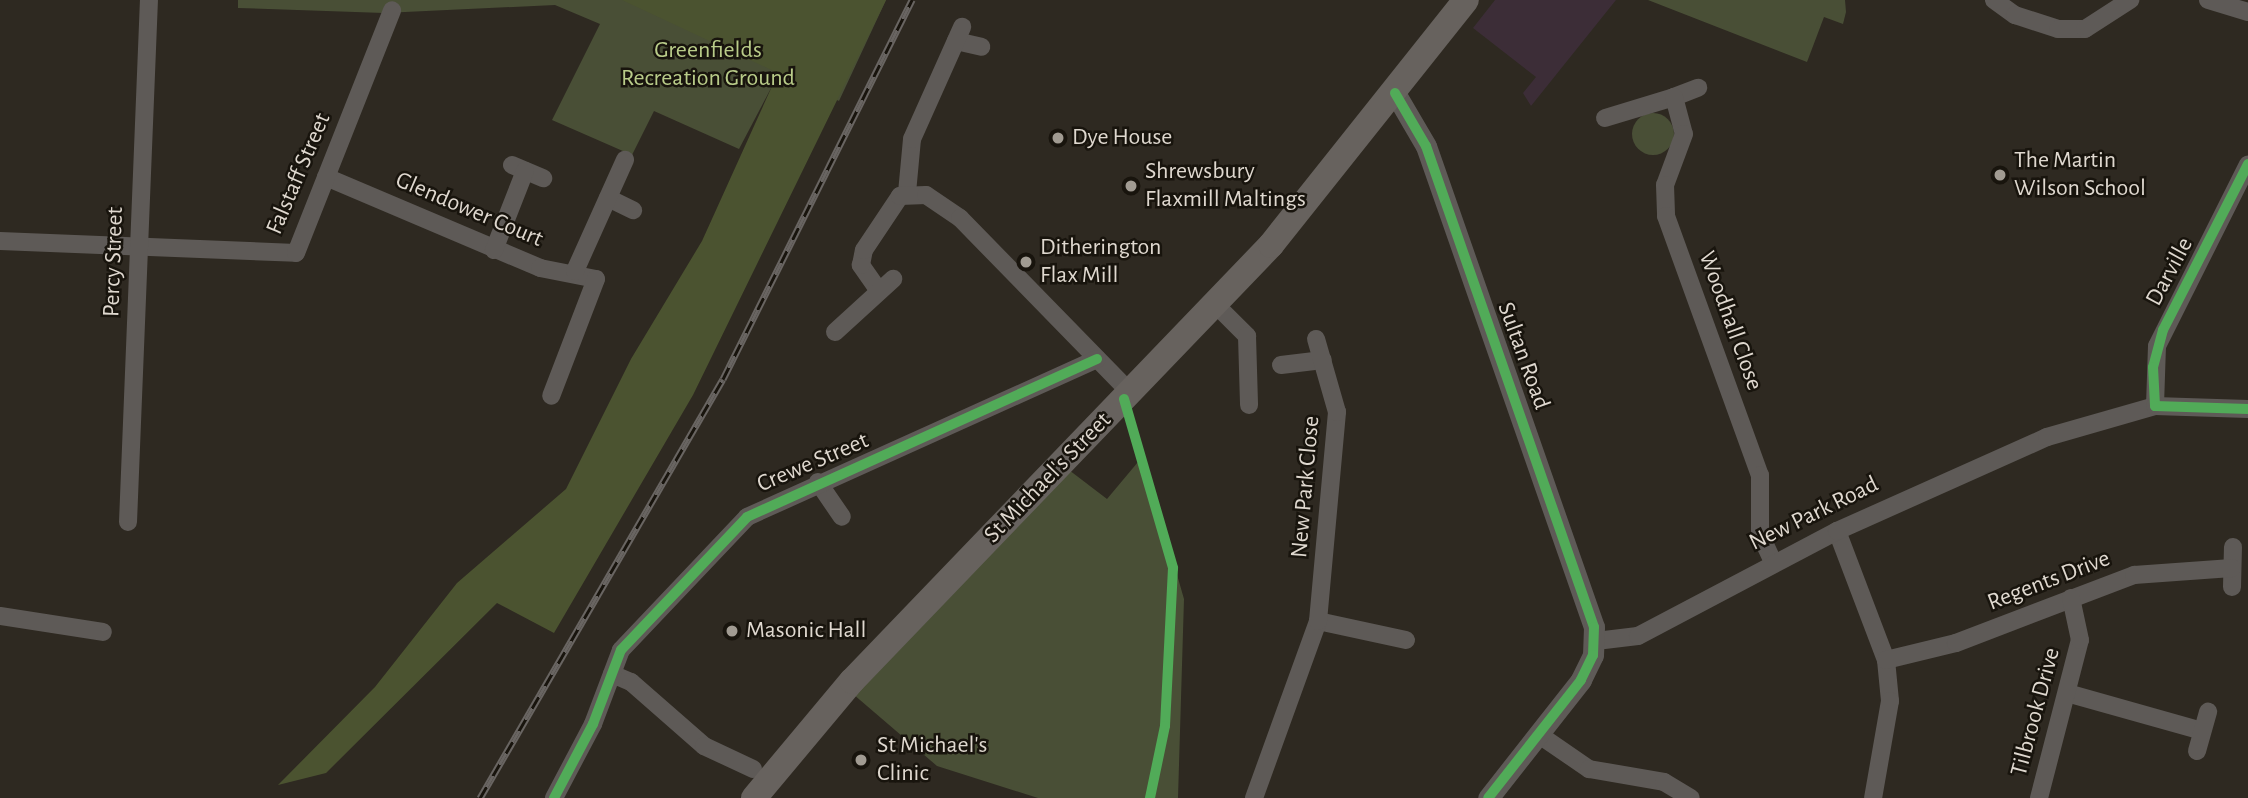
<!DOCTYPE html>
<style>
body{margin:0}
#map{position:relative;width:2248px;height:798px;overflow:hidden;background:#2e2921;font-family:"Alegreya Sans",sans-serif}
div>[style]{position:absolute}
.commercial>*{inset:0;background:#3c2d37}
.green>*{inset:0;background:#494f36}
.round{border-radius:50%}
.forest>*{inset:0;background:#4b5330}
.minor>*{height:18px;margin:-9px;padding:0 9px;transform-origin:9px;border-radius:9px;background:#5e5a57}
.tertiary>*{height:21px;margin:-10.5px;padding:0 10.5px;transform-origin:10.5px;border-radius:10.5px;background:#5e5a57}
.primary>*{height:26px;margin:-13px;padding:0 13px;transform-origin:13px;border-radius:13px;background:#67625e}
.rail>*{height:7px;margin-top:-3.5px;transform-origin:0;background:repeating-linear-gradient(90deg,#18140d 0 13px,#696562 0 26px);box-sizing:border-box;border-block:2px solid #696562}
.cycleway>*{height:10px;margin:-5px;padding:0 5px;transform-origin:5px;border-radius:5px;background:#51ab58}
.dots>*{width:19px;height:19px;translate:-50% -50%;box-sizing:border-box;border:4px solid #18140d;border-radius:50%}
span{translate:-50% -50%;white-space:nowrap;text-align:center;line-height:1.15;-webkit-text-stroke:5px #18140d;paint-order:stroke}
.park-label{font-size:24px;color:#b9cc89}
.poi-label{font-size:24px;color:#dfd8cf}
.left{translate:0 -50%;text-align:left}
.street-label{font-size:24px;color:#dfd8cf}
</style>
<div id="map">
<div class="commercial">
<div style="clip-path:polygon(1495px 0,1616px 0,1531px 106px,1523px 93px,1536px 77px,1473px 28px)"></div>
</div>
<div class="green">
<div style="clip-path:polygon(238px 0,886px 0,839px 101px,779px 73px,739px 149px,654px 111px,632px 155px,552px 120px,600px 24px,555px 5px,384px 13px,238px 8px)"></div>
<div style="clip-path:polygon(1648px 0,1845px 0,1846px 12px,1843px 24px,1824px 17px,1807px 62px)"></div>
<div class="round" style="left:1632px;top:113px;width:42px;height:42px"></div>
<div style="clip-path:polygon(1143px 456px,1184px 599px,1178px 798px,1038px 798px,937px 766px,853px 694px,1069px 470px,1107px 499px)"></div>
</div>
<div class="forest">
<div style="clip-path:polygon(622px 0,886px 0,693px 395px,554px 633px,497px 603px,326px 773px,278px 785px,375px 687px,457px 583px,566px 489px,631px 359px,702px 241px,778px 73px)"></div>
</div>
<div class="minor">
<div style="left:1994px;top:0;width:26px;rotate:36deg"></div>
<div style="left:2015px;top:15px;width:45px;rotate:18deg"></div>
<div style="left:2058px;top:29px;width:27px"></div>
<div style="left:2085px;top:29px;width:54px;rotate:-32.8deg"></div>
<div style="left:2208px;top:0;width:42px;rotate:16.7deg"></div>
<div style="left:956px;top:41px;width:26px;rotate:13deg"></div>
<div style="left:1674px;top:97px;width:26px;rotate:-21deg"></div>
<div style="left:1605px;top:118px;width:72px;rotate:-16.9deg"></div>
<div style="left:1674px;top:97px;width:38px;rotate:75deg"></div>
<div style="left:1684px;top:134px;width:54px;rotate:110.4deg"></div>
<div style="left:1665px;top:185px;width:31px;rotate:88deg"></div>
<div style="left:1666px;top:216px;width:276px;rotate:70.1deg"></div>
<div style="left:1760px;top:475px;width:59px;rotate:90deg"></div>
<div style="left:1760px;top:534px;width:31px;rotate:65deg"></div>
<div style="left:512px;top:165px;width:34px;rotate:23deg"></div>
<div style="left:326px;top:177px;width:233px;rotate:23deg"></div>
<div style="left:540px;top:268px;width:57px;rotate:11.1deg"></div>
<div style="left:596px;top:279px;width:125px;rotate:111deg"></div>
<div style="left:907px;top:193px;width:54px;rotate:-84.7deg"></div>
<div style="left:912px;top:139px;width:123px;rotate:-65.9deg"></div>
<div style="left:608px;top:198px;width:28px;rotate:26deg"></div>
<div style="left:0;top:241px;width:296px;rotate:2.3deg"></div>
<div style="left:296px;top:253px;width:261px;rotate:-68.4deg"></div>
<div style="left:494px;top:250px;width:85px;rotate:-68.6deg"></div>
<div style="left:575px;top:271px;width:122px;rotate:-65.8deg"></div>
<div style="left:879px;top:291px;width:32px;rotate:-125deg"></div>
<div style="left:861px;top:265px;width:15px;rotate:-79deg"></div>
<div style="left:864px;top:250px;width:65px;rotate:-56.3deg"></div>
<div style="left:900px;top:196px;width:26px;rotate:-2deg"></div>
<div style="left:926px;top:195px;width:41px;rotate:34.1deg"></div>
<div style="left:960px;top:218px;width:245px;rotate:45.7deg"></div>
<div style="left:1214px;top:303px;width:47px;rotate:45deg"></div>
<div style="left:1247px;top:336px;width:69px;rotate:88.3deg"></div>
<div style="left:835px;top:332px;width:79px;rotate:-42.4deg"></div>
<div style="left:1281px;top:365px;width:42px;rotate:-6.8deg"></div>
<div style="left:2155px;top:406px;width:60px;rotate:-88.1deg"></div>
<div style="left:2157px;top:346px;width:203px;rotate:-63.4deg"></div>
<div style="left:818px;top:482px;width:42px;rotate:55.6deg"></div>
<div style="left:128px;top:522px;width:522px;rotate:-87.7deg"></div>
<div style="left:1837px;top:531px;width:138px;rotate:69.2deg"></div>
<div style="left:1886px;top:660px;width:41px;rotate:84.4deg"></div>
<div style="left:1890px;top:701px;width:98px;rotate:99.9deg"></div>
<div style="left:2232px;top:587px;width:40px;rotate:-88.6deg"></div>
<div style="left:0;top:616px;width:104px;rotate:8.8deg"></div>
<div style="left:1318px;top:621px;width:90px;rotate:12.2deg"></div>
<div style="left:1596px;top:641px;width:42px;rotate:-6.8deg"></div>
<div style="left:1638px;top:636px;width:225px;rotate:-27.8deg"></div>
<div style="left:1837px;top:531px;width:230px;rotate:-24.1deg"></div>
<div style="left:2047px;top:437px;width:112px;rotate:-16deg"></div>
<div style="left:2155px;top:406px;width:93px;rotate:1.8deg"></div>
<div style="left:1886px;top:660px;width:72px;rotate:-13.7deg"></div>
<div style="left:1956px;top:643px;width:191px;rotate:-20.9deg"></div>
<div style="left:2134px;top:575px;width:98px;rotate:-4.1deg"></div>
<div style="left:612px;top:674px;width:21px;rotate:23deg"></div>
<div style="left:631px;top:682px;width:97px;rotate:41.2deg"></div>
<div style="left:704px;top:746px;width:54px;rotate:25.1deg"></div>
<div style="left:2067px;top:693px;width:140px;rotate:15.7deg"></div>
<div style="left:1538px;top:734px;width:62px;rotate:34.5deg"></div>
<div style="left:1589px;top:769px;width:76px;rotate:9.8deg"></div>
<div style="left:1664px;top:782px;width:31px;rotate:31deg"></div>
<div style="left:2197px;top:751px;width:41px;rotate:-74.2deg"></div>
<div style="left:554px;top:798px;width:84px;rotate:-62.2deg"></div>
<div style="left:593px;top:724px;width:79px;rotate:-69.3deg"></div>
<div style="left:621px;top:650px;width:183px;rotate:-46.5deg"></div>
<div style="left:747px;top:517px;width:384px;rotate:-24.3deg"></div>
<div style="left:1254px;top:798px;width:188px;rotate:-70.1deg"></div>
<div style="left:1318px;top:621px;width:210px;rotate:-84.8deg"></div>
<div style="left:1337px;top:412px;width:76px;rotate:-106deg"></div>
<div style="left:2039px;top:798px;width:163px;rotate:-75.5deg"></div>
<div style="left:2080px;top:640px;width:43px;rotate:-102.1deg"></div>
</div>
<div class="tertiary">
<div style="left:1395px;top:93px;width:61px;rotate:59.7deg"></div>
<div style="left:1426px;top:146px;width:509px;rotate:70.75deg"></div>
<div style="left:1594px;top:627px;width:28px;rotate:92deg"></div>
<div style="left:1593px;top:655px;width:28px;rotate:116deg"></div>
<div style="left:1581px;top:680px;width:150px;rotate:128.2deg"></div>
</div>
<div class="primary">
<div style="left:754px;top:798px;width:153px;rotate:-50.1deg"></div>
<div style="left:852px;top:681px;width:605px;rotate:-46.14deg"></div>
<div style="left:1271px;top:245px;width:313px;rotate:-51.5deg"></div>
</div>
<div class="rail">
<div style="left:480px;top:798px;width:484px;rotate:-59.9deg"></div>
<div style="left:723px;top:379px;width:424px;rotate:-63.5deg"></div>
</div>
<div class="cycleway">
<div style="left:1395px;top:93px;width:61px;rotate:59.7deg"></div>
<div style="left:1426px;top:146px;width:509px;rotate:70.75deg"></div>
<div style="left:1594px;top:627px;width:28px;rotate:92deg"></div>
<div style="left:1593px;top:655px;width:28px;rotate:116deg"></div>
<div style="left:1581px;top:680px;width:150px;rotate:128.2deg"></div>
<div style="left:2248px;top:164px;width:186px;rotate:117.1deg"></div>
<div style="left:2163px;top:330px;width:38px;rotate:105deg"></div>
<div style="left:2153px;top:367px;width:39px;rotate:87deg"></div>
<div style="left:2155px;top:406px;width:93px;rotate:1.8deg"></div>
<div style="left:1124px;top:399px;width:176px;rotate:73.8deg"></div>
<div style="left:1173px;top:568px;width:158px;rotate:92.9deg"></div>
<div style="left:1165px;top:726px;width:74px;rotate:101.8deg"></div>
<div style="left:554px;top:798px;width:84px;rotate:-62.2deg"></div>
<div style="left:593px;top:724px;width:79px;rotate:-69.3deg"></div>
<div style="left:621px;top:650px;width:183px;rotate:-46.5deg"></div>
<div style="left:747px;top:517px;width:384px;rotate:-24.3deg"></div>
</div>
<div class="dots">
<div style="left:1058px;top:138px;background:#a19b92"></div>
<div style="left:2000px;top:175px;background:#a19b92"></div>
<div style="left:1131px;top:186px;background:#a19b92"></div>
<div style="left:1026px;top:262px;background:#a19b92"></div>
<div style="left:732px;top:631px;background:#a19b92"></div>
<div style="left:861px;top:760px;background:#a19b92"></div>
</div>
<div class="park-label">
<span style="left:708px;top:65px">Greenfields<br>Recreation Ground</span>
</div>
<div class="poi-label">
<span class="left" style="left:1072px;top:138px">Dye House</span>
<span class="left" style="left:2014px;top:175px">The Martin<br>Wilson School</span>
<span class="left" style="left:1145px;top:186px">Shrewsbury<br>Flaxmill Maltings</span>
<span class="left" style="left:1040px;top:262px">Ditherington<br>Flax Mill</span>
<span class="left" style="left:746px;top:631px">Masonic Hall</span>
<span class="left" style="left:877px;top:760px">St Michael's<br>Clinic</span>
</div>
<div class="street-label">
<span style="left:299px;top:174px;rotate:-67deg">Falstaff Street</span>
<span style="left:469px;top:210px;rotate:23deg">Glendower Court</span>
<span style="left:114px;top:262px;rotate:-88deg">Percy Street</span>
<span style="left:2170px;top:272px;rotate:-62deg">Darville</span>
<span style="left:1730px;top:321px;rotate:70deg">Woodhall Close</span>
<span style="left:1523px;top:356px;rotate:70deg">Sultan Road</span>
<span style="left:813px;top:463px;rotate:-23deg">Crewe Street</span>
<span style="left:1048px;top:478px;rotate:-46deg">St Michael's Street</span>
<span style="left:1306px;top:487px;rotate:-85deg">New Park Close</span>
<span style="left:1814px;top:514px;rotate:-26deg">New Park Road</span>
<span style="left:2049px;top:581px;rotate:-21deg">Regents Drive</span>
<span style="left:2036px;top:712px;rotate:-75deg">Tilbrook Drive</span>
</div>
</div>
